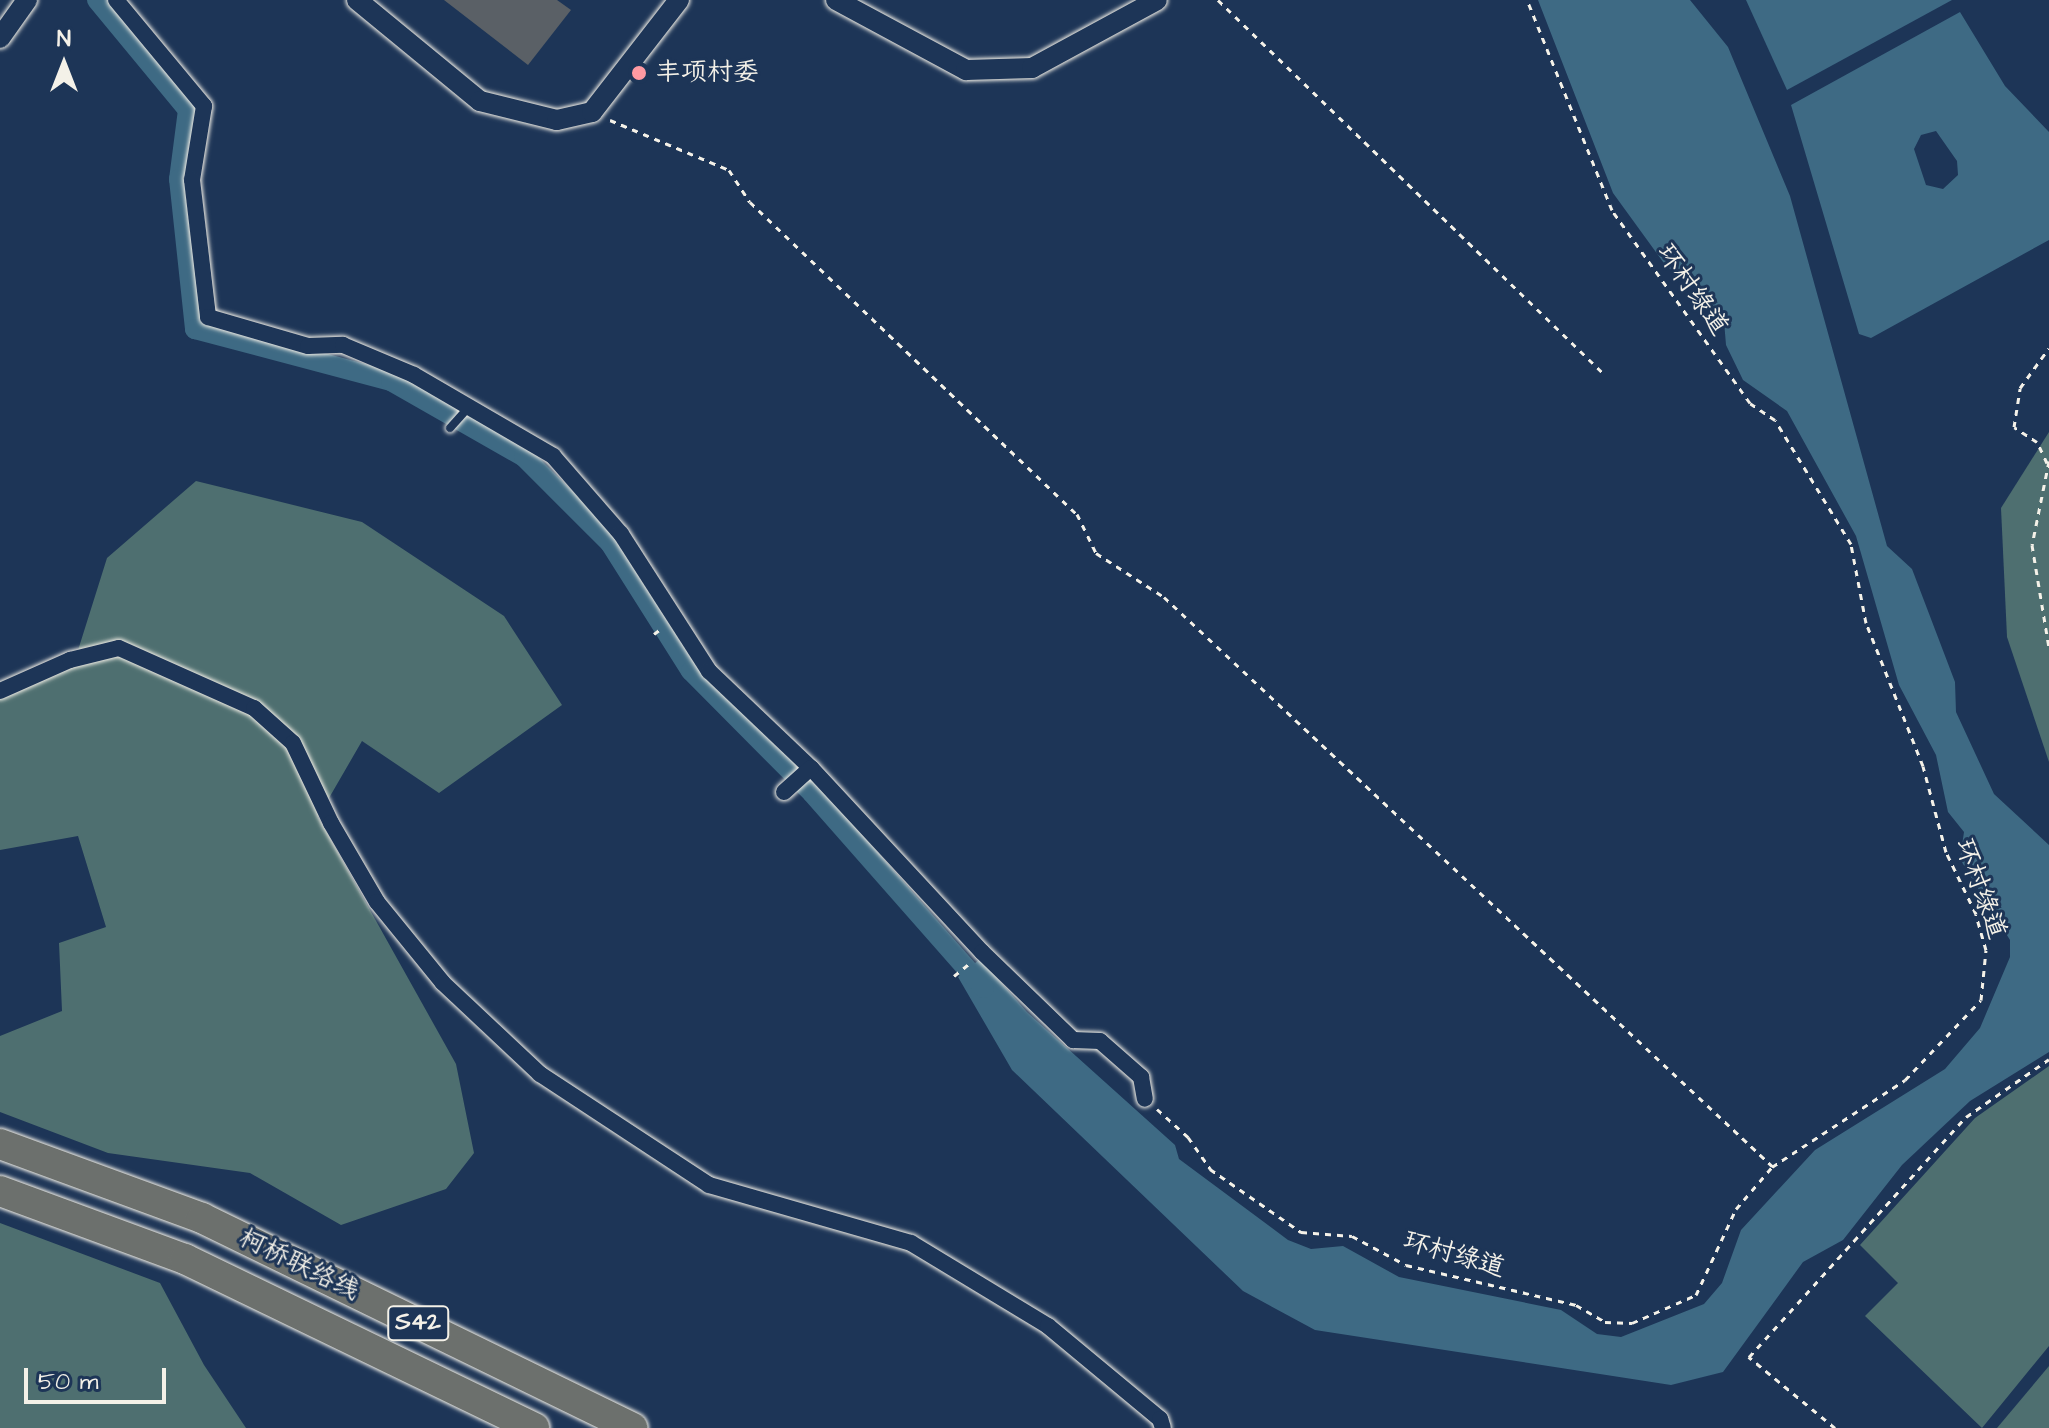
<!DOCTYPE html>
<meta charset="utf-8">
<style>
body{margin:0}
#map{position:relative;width:2049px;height:1428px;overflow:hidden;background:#1d3557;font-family:"Architects Daughter","LXGW WenKai TC",sans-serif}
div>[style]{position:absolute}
.green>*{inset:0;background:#4e6f70}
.water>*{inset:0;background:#3e6a84}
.canal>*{height:20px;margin:-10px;padding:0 10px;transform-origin:10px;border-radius:10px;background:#3e6a84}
.building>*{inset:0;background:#5a6066}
.path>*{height:3px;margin-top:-1.5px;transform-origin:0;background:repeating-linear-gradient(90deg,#f4f1e8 0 6px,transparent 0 12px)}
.roads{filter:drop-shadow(0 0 2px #f4f1e8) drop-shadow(0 0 2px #f4f1e8)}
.service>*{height:8px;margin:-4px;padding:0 4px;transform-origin:4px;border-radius:4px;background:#1d3557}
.minor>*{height:16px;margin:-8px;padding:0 8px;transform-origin:8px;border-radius:8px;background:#1d3557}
.tertiary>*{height:20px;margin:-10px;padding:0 10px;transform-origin:10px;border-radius:10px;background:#1d3557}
.motorway>*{height:30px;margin:-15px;padding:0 15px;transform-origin:15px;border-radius:15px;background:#6c706d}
.dots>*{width:22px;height:22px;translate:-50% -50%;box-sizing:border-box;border:4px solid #1d3557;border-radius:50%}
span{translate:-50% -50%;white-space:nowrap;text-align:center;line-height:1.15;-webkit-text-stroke:6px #1d3557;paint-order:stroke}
.shield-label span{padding:2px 6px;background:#1d3557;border:2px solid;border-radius:6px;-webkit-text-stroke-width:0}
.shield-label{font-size:24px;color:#f4f1e8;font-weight:700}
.poi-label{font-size:26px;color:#f4f1e8}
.left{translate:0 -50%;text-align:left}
.street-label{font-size:26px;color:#f4f1e8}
.north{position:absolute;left:24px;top:24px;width:80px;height:80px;-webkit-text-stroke:6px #1d3557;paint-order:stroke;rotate:0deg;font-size:22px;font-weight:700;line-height:32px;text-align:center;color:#f4f1e8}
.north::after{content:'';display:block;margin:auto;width:28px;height:36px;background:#f4f1e8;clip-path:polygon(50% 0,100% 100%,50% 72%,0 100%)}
.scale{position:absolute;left:24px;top:1368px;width:142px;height:36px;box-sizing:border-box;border:4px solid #f4f1e8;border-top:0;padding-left:10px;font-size:24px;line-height:28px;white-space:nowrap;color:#f4f1e8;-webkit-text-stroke:6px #1d3557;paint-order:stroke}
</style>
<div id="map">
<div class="green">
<div style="clip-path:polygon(2049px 432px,2049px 762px,2007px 637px,2001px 508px)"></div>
<div style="clip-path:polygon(196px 481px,362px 522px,504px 616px,562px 705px,439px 793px,362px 741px,318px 817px,456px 1064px,474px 1153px,446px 1189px,341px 1225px,250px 1173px,108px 1153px,0 1112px,0 1036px,62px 1011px,59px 943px,106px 927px,78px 836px,0 850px,0 698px,74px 663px,107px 558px)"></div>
<div style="clip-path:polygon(2049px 1066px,2049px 1346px,1982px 1428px,1865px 1316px,1898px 1283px,1860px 1245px,1975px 1118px)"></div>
<div style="clip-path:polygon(0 1223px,160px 1283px,204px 1365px,246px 1428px,0 1428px)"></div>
<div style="clip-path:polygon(2049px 1366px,2049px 1428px,1997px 1428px)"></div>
</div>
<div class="water">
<div style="clip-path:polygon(1538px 0,1690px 0,1728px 47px,1790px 196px,1887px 546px,1912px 569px,1955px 682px,1956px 712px,1994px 794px,2049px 845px,2049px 1052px,1970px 1101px,1902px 1165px,1843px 1240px,1803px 1262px,1723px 1372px,1671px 1385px,1315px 1330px,1243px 1291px,1012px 1070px,958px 977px,980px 959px,1027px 1012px,1175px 1145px,1179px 1159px,1288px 1240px,1311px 1249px,1343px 1246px,1399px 1277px,1561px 1310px,1597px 1334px,1621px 1337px,1704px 1304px,1722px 1283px,1741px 1230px,1815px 1150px,1945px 1069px,1980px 1028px,2010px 957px,2010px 940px,1960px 859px,1964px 832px,1948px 812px,1936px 755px,1899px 685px,1856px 536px,1787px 411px,1743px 380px,1726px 345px,1724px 321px,1692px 283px,1666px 266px,1613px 193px)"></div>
<div style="clip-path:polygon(1746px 0,1952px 0,1787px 90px)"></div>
<div style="clip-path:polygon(evenodd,1960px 12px,2005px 86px,2049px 132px,2049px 240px,1871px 338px,1859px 334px,1791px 105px,1960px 12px,1936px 131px,1957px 161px,1958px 175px,1943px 189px,1926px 185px,1914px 149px,1921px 135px,1936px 131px)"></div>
</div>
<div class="canal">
<div style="left:97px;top:0;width:143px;rotate:50.4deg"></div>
<div style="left:188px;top:110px;width:70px;rotate:97.4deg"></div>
<div style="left:179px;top:179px;width:151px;rotate:83.9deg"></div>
<div style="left:195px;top:329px;width:203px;rotate:14.9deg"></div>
<div style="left:391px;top:381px;width:153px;rotate:29.7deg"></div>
<div style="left:524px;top:457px;width:122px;rotate:45deg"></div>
<div style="left:610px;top:543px;width:151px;rotate:57.7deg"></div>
<div style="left:691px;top:671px;width:172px;rotate:45.2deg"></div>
<div style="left:812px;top:793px;width:260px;rotate:48.6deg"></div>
</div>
<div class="building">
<div style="clip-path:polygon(444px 0,557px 0,571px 10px,528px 65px)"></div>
</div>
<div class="path">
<div style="left:1218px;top:0;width:540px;rotate:44.1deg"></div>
<div style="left:610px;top:120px;width:129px;rotate:22.8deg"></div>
<div style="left:729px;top:170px;width:38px;rotate:57deg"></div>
<div style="left:750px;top:202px;width:452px;rotate:43.7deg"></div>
<div style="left:1077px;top:514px;width:43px;rotate:64deg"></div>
<div style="left:1096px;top:553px;width:81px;rotate:32.9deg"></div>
<div style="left:1164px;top:597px;width:833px;rotate:43.1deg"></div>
<div style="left:2049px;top:461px;width:86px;rotate:101.4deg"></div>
<div style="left:2032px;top:545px;width:104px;rotate:80.6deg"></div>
<div style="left:2047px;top:463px;width:23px;rotate:-115deg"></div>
<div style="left:2037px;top:442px;width:27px;rotate:-147deg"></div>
<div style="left:2014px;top:427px;width:39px;rotate:-81deg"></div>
<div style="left:2020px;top:388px;width:49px;rotate:-54.1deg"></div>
<div style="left:654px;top:634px;width:10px;rotate:-37deg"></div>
<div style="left:954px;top:976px;width:21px;rotate:-39deg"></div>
<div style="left:1157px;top:1109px;width:42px;rotate:42.1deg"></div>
<div style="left:1188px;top:1137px;width:39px;rotate:55deg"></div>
<div style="left:1210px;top:1169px;width:111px;rotate:34.7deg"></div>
<div style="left:1301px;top:1232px;width:51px;rotate:4.5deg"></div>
<div style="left:1352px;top:1236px;width:61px;rotate:28.2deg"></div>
<div style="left:1406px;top:1265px;width:175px;rotate:13.2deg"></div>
<div style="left:1576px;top:1305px;width:34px;rotate:30deg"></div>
<div style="left:1605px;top:1322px;width:27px;rotate:2deg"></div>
<div style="left:1632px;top:1323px;width:70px;rotate:-23.6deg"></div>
<div style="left:1696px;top:1295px;width:95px;rotate:-65.1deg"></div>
<div style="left:1736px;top:1209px;width:55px;rotate:-49.4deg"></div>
<div style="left:1772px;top:1167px;width:159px;rotate:-33.2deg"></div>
<div style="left:1905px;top:1080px;width:110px;rotate:-46.5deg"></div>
<div style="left:1981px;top:1000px;width:50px;rotate:-84.3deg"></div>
<div style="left:1986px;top:950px;width:37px;rotate:-106deg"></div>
<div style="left:1976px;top:914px;width:69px;rotate:-115.8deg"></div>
<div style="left:1946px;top:852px;width:89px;rotate:-105deg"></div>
<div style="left:1923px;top:766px;width:154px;rotate:-111.7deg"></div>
<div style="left:1866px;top:623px;width:80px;rotate:-100.8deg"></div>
<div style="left:1851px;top:544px;width:145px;rotate:-121.5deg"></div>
<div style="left:1775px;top:420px;width:30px;rotate:-146deg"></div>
<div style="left:1750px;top:403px;width:237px;rotate:-125.6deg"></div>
<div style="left:1612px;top:210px;width:227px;rotate:-112deg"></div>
<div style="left:1835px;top:1428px;width:112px;rotate:-140.5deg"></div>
<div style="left:1749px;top:1357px;width:324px;rotate:-47.9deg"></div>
<div style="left:1966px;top:1117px;width:101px;rotate:-34.9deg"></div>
</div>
<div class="roads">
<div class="service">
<div style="left:450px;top:428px;width:30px;rotate:-48deg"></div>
</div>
<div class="minor">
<div style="left:116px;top:0;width:138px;rotate:50.3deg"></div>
<div style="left:204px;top:106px;width:75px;rotate:99.2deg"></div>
<div style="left:192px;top:180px;width:138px;rotate:83.3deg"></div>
<div style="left:208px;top:317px;width:104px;rotate:16.2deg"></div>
<div style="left:308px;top:346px;width:35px;rotate:-2deg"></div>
<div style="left:343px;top:345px;width:77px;rotate:22.9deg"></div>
<div style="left:414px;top:375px;width:161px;rotate:30.2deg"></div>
<div style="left:553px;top:456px;width:103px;rotate:48.9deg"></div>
<div style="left:621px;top:534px;width:163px;rotate:57.3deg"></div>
<div style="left:709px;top:671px;width:141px;rotate:43.6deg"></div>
<div style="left:811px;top:768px;width:251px;rotate:47.1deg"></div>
<div style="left:982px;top:952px;width:127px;rotate:44deg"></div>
<div style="left:1073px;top:1040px;width:27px;rotate:2deg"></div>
<div style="left:1100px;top:1041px;width:55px;rotate:41.3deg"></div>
<div style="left:1141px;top:1077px;width:22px;rotate:80deg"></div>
<div style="left:0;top:691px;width:77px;rotate:-23.9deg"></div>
<div style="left:70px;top:660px;width:50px;rotate:-13.8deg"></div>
<div style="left:119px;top:648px;width:148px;rotate:24deg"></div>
<div style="left:254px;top:708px;width:52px;rotate:41.9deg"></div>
<div style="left:293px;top:743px;width:89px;rotate:64.6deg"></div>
<div style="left:331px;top:823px;width:91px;rotate:59.8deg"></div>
<div style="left:377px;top:902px;width:104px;rotate:50.8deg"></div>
<div style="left:443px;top:983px;width:133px;rotate:43.2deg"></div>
<div style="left:540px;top:1074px;width:202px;rotate:33.3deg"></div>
<div style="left:709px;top:1185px;width:210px;rotate:16deg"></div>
<div style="left:911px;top:1243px;width:160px;rotate:31.2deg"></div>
<div style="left:1048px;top:1326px;width:146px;rotate:39.7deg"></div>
<div style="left:1160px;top:1419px;width:9px;rotate:72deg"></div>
<div style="left:784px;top:792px;width:36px;rotate:-42deg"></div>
</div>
<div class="tertiary">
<div style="left:357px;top:0;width:159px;rotate:39.4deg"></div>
<div style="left:480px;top:101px;width:79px;rotate:13.9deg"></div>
<div style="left:557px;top:120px;width:36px;rotate:-13deg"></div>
<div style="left:592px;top:112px;width:142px;rotate:-52.2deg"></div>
<div style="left:836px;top:0;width:148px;rotate:28.3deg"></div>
<div style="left:966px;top:70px;width:66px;rotate:-1.7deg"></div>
<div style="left:1032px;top:68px;width:142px;rotate:-28.5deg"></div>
<div style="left:0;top:38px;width:47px;rotate:-54.6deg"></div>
</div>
<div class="motorway">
<div style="left:0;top:1144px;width:215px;rotate:20.1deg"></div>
<div style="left:202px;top:1218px;width:479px;rotate:26deg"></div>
<div style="left:0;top:1191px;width:197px;rotate:20.2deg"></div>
<div style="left:185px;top:1259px;width:388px;rotate:25.8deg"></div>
</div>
</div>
<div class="dots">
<div style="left:639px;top:73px;background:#ff9aa2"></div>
</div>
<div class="shield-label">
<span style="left:418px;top:1323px">S42</span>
</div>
<div class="poi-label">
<span class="left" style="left:655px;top:73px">丰项村委</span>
</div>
<div class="street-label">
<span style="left:1692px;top:290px;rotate:55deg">环村绿道</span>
<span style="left:1980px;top:889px;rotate:70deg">环村绿道</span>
<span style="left:1454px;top:1255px;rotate:16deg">环村绿道</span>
<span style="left:299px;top:1265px;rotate:26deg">柯桥联络线</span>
</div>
<div class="north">N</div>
<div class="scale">50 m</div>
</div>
